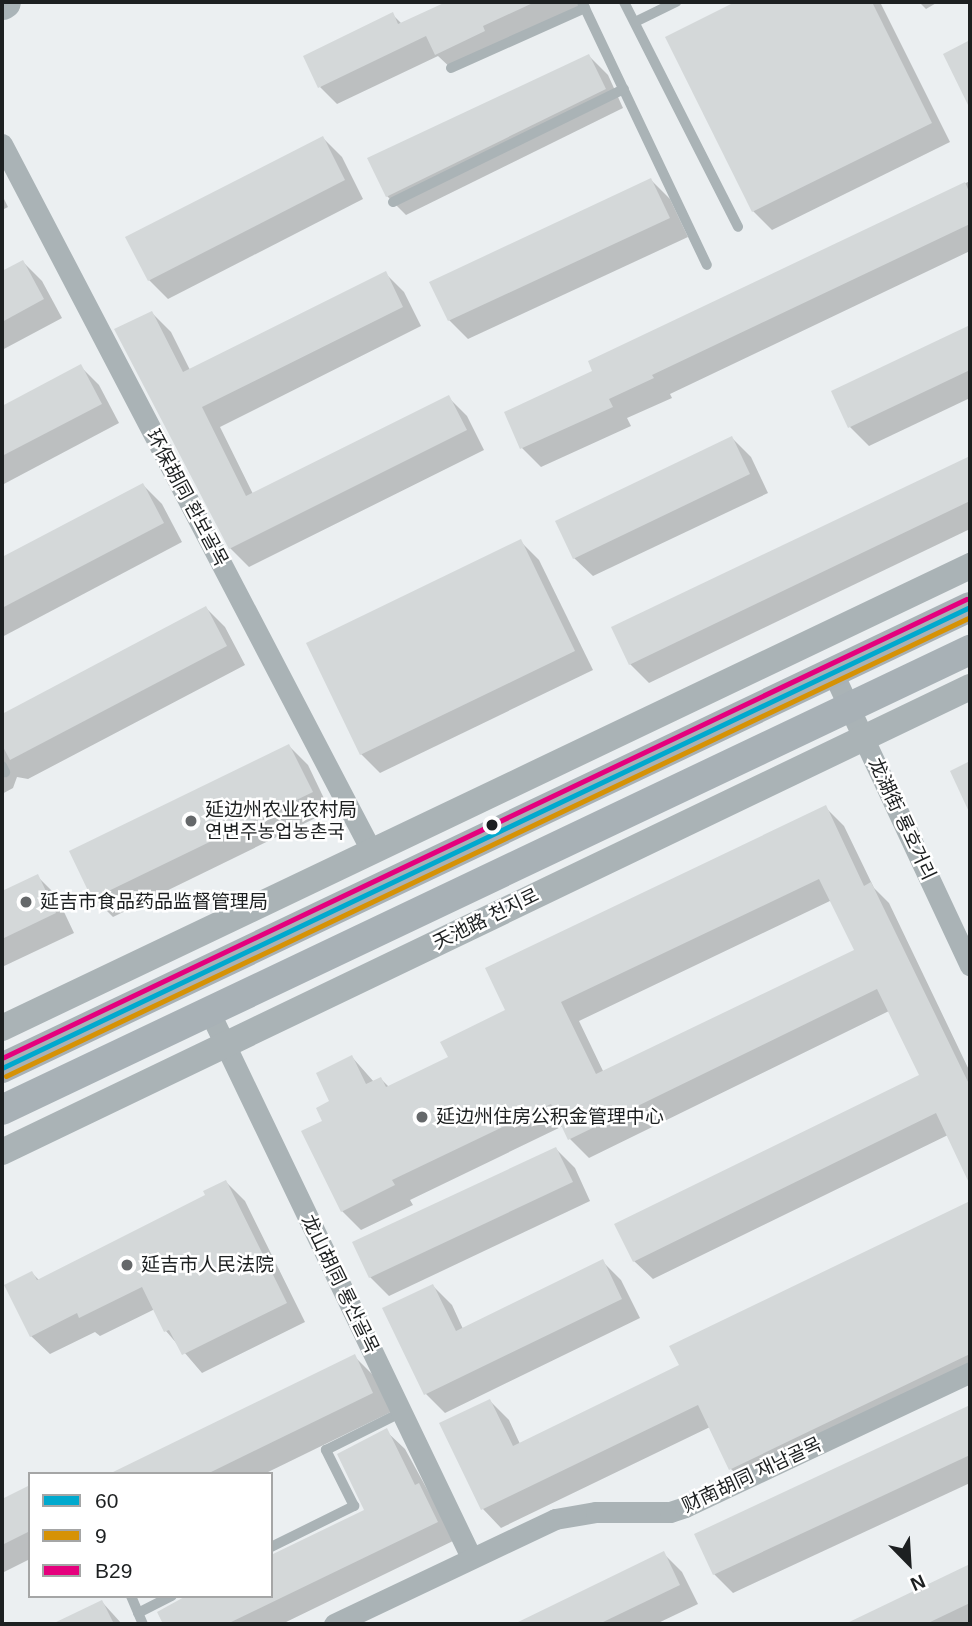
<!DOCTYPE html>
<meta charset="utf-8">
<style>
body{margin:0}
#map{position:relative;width:972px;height:1626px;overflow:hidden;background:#ebeff1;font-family:Arial,"Noto Sans SC","Noto Sans KR",sans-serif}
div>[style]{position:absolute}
.shadow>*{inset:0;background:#0003}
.building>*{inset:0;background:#d4d8d9}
.service>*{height:10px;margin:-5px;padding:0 5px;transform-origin:5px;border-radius:5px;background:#aab3b6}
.minor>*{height:21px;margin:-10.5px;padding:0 10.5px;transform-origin:10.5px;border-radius:10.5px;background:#aab3b6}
.tertiary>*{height:26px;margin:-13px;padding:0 13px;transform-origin:13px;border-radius:13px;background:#aab3b6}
.secondary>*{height:30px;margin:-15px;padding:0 15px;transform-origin:15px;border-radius:15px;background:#a8b1b6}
.primary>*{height:33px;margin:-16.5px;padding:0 16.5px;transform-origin:16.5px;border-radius:16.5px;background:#aab4b8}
.bus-1>*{height:5px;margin:-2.5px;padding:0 2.5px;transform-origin:2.5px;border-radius:2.5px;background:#00a9ce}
.bus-2>*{height:5px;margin:-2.5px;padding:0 2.5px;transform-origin:2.5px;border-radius:2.5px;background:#d69205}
.bus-3>*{height:5px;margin:-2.5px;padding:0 2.5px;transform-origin:2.5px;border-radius:2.5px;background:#e5007d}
.dots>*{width:19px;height:19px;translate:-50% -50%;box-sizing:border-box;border:4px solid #fff;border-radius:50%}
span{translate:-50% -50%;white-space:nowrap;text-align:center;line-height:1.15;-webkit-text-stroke:5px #fff;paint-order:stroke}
.street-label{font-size:19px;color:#1d2021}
.poi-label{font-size:19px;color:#1d2021}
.left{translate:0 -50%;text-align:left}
.frame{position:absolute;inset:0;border:4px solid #1d2021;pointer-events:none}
.legend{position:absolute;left:28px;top:1472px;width:245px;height:126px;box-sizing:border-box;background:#fff;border:2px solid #a5a6a6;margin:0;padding:9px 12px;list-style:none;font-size:21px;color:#1d2021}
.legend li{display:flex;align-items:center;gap:14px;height:35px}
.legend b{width:35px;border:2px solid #a5a6a6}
.north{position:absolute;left:874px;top:1528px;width:70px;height:70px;-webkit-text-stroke:5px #fff;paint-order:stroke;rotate:156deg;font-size:19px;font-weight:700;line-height:28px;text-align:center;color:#1d2021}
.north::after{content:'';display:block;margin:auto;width:24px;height:32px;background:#1d2021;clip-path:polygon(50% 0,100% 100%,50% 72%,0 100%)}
</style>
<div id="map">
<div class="shadow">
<div style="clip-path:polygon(450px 2px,583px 4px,454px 71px,438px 56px,337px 104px,320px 87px,392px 14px,402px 24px)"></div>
<div style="clip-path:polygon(739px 2px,880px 2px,950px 142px,772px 230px,753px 211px,667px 37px)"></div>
<div style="clip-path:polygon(919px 2px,938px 2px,926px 9px)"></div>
<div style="clip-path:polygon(589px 56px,608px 75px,623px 108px,406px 215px,387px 196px)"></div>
<div style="clip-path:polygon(323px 138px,342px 157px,363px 199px,168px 299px,149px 280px)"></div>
<div style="clip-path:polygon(651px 180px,670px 199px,688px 237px,468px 339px,449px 320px)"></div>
<div style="clip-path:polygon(970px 181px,970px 251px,670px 394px,672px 398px,627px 418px,631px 426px,541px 467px,522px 448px,506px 413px,595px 372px,590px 362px)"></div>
<div style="clip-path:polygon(2px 195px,8px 207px,2px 210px)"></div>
<div style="clip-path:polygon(23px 262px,42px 281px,62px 318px,2px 350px,2px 273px)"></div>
<div style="clip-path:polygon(385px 273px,404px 292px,421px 326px,220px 427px,253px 494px,448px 397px,467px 416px,484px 450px,249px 567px,230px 548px,152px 313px,171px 332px,190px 370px)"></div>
<div style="clip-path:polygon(970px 327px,970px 398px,869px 446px,850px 427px,833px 391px)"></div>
<div style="clip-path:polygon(80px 366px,99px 385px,119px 423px,2px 485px,2px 408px)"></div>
<div style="clip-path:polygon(732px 438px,751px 457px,768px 493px,593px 576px,574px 558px)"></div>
<div style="clip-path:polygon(970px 458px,970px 529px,649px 683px,630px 664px,613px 628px)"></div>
<div style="clip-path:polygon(143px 485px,162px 504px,182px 542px,2px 637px,2px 559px)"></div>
<div style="clip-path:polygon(520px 541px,539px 560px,593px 670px,380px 773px,361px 754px)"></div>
<div style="clip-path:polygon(206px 608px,225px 627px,245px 665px,28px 779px,17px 777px,13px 788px,2px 794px,2px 717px)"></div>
<div style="clip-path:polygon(289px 746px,308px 765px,330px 811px,113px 917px,94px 898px)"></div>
<div style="clip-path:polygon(evenodd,825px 807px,844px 826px,874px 888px,889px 903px,970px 1072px,970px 1181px,948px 1135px,653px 1279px,634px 1261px,921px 1076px,889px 1011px,589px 1158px,570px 1139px,563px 1126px,410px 1200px,413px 1205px,361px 1230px,342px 1211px,324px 1122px,352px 1057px,374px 1082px,381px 1079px,389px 1087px,450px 1058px,508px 1011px,825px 807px,832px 900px,857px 951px,604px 1073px,579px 1021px,832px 900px)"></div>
<div style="clip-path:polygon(37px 876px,56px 895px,74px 933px,2px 967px,2px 893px)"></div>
<div style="clip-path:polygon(556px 1149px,575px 1168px,590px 1201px,389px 1296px,370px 1277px)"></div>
<div style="clip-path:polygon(226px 1182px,245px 1201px,305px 1322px,202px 1373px,166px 1331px,155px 1309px,100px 1336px,95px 1332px,50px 1354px,31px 1336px,32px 1273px,39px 1280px,207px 1196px)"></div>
<div style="clip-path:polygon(970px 1203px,970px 1382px,750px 1488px,731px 1469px,710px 1427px,501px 1528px,483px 1509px,490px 1401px,509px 1420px,520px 1444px,681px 1366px,672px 1347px)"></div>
<div style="clip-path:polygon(602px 1261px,621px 1280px,640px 1318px,445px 1413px,426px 1394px,433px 1286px,452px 1305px,463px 1329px)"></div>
<div style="clip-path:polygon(354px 1356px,373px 1375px,391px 1412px,264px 1474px,113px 1474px)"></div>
<div style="clip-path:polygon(970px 1407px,970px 1483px,733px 1593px,714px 1574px,696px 1535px)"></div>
<div style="clip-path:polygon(386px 1431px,405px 1449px,455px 1540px,282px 1624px,165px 1624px,160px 1613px,271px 1596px,366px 1511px)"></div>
<div style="clip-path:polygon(30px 1487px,30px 1559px,2px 1573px,2px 1501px)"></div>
<div style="clip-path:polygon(663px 1553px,682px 1572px,698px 1604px,656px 1624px,518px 1624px)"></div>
<div style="clip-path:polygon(970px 1565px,970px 1624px,848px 1624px)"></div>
<div style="clip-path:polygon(102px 1602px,122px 1624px,56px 1624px)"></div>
</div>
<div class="building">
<div style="clip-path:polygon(446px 2px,535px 2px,483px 26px,485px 31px,435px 55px,426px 36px,318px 88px,303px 56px,393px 12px,398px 24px)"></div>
<div style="clip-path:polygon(735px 2px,872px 2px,932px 123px,752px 212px,665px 37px)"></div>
<div style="clip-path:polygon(970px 40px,970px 109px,943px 54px)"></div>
<div style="clip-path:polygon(589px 54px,606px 89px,386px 197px,367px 158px)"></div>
<div style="clip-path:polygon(323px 136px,345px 180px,148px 281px,125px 237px)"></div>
<div style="clip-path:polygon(651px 178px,670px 218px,448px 321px,429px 282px)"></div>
<div style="clip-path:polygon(965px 182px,970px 194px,970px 224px,652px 375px,654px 378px,609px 399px,613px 407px,520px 449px,504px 412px,592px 371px,588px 361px)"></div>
<div style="clip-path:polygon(23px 260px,44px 299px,2px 322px,2px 271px)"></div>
<div style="clip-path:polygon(386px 271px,403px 307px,202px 407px,246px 496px,449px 395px,467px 430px,229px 549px,114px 329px,152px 311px,183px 372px)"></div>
<div style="clip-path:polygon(970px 325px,970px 370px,848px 428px,831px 391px)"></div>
<div style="clip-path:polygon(81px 364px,102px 404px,2px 456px,2px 406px)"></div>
<div style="clip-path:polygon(732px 436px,750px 474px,573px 559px,555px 521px)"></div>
<div style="clip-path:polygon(970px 456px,970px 501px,629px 665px,611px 627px)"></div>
<div style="clip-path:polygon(143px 483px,164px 523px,2px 608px,2px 557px)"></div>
<div style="clip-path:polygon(521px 539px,575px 651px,360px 755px,306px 643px)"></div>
<div style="clip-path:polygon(206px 606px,227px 646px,10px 760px,2px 745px,2px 714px)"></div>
<div style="clip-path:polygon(289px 744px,313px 792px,92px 899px,69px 851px)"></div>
<div style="clip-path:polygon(970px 761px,970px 814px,950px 771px)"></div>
<div style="clip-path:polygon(evenodd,826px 805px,864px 886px,871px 882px,970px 1086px,970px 1185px,936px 1113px,633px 1262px,614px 1224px,919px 1075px,877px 989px,568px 1140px,551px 1104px,392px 1180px,395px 1185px,341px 1212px,301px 1131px,322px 1121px,316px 1108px,329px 1101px,316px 1073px,352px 1055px,366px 1084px,381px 1077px,386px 1087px,448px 1057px,440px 1042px,505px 1010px,485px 968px,826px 805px,819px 879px,854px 950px,596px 1074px,561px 1002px,819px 879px)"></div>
<div style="clip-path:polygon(38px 874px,56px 913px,2px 939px,2px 891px)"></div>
<div style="clip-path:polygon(556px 1147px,573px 1182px,369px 1278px,352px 1242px)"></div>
<div style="clip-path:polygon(226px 1180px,287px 1303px,182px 1355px,169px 1330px,164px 1332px,142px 1287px,79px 1318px,77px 1313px,30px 1337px,4px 1285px,32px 1271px,37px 1280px,205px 1195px,203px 1191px)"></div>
<div style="clip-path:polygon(970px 1201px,970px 1354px,729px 1470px,698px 1405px,481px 1510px,439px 1423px,490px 1399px,513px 1446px,679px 1365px,669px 1346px)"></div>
<div style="clip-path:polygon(603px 1259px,622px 1299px,424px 1395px,382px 1308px,433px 1284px,456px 1331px)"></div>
<div style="clip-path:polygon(355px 1354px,373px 1393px,207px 1474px,109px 1474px)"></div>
<div style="clip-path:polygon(970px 1405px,970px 1455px,713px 1575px,694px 1534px)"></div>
<div style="clip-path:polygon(387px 1428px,415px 1485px,419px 1483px,438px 1522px,227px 1624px,163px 1624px,157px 1612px,186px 1596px,271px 1596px,271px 1555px,364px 1510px,337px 1454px)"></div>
<div style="clip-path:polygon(30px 1485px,30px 1531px,2px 1545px,2px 1499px)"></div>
<div style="clip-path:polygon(664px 1551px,680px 1585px,599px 1624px,514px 1624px)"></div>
<div style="clip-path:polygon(970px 1564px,970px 1603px,926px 1624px,845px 1624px)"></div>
<div style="clip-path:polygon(102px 1600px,114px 1624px,52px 1624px)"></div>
</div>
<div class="service">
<div style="left:582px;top:2px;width:291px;rotate:64.6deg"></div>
<div style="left:624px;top:2px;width:252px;rotate:63.1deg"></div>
<div style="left:635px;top:22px;width:46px;rotate:-26deg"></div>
<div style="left:451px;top:68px;width:147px;rotate:-24.1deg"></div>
<div style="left:393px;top:202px;width:257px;rotate:-26.1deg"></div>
<div style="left:2px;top:766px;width:7px;rotate:63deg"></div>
<div style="left:271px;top:1547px;width:93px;rotate:-26.3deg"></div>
<div style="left:354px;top:1506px;width:63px;rotate:-116.6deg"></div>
<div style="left:326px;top:1450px;width:85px;rotate:-26.6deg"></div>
<div style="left:131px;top:1596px;width:30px;rotate:67deg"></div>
<div style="left:138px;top:1613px;width:38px;rotate:-27deg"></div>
</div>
<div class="minor">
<div style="left:2px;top:144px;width:799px;rotate:62.41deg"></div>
<div style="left:833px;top:673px;width:323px;rotate:64.9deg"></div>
<div style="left:209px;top:1011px;width:606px;rotate:64.37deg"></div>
<div style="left:334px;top:1624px;width:245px;rotate:-25.4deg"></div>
<div style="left:555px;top:1519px;width:42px;rotate:-9.7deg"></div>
<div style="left:596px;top:1512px;width:74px"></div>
<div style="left:670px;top:1512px;width:16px;rotate:-18deg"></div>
<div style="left:685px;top:1507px;width:315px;rotate:-25.3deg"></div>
</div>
<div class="tertiary">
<div style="left:2px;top:1028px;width:1073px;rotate:-25.51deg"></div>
<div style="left:2px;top:1152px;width:1074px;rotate:-25.66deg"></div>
</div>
<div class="secondary">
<div style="left:2px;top:1068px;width:1072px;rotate:-25.47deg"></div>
<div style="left:2px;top:1110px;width:1072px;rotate:-25.42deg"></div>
</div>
<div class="primary">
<div style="left:2px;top:3px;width:2px;rotate:-27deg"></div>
</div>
<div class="bus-1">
<div style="left:2px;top:1068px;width:1072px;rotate:-25.47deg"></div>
</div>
<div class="bus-2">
<div style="left:6px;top:1076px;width:1068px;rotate:-25.46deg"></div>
</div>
<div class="bus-3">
<div style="left:2px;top:1058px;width:1068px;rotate:-25.46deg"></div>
</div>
<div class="dots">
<div style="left:191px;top:821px;background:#65686a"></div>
<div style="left:492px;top:825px;background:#1d2021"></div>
<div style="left:26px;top:902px;background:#65686a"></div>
<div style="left:422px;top:1117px;background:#65686a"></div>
<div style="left:127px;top:1265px;background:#65686a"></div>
</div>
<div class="street-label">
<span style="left:187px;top:498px;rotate:62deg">环保胡同 환보골목</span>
<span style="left:902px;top:819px;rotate:65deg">龙湖街 룡호거리</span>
<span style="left:486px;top:919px;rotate:-26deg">天池路 천지로</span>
<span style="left:340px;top:1284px;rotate:64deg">龙山胡同 룡산골목</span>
<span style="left:752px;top:1475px;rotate:-25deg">财南胡同 재남골목</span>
</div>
<div class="poi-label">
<span class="left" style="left:205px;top:821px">延边州农业农村局<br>연변주농업농촌국</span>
<span class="left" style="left:40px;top:902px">延吉市食品药品监督管理局</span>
<span class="left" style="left:436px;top:1117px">延边州住房公积金管理中心</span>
<span class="left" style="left:141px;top:1265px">延吉市人民法院</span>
</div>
<div class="frame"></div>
<ul class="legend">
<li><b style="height:9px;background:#00a9ce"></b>60</li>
<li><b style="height:9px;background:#d69205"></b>9</li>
<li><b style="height:9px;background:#e5007d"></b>B29</li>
</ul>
<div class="north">N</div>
</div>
